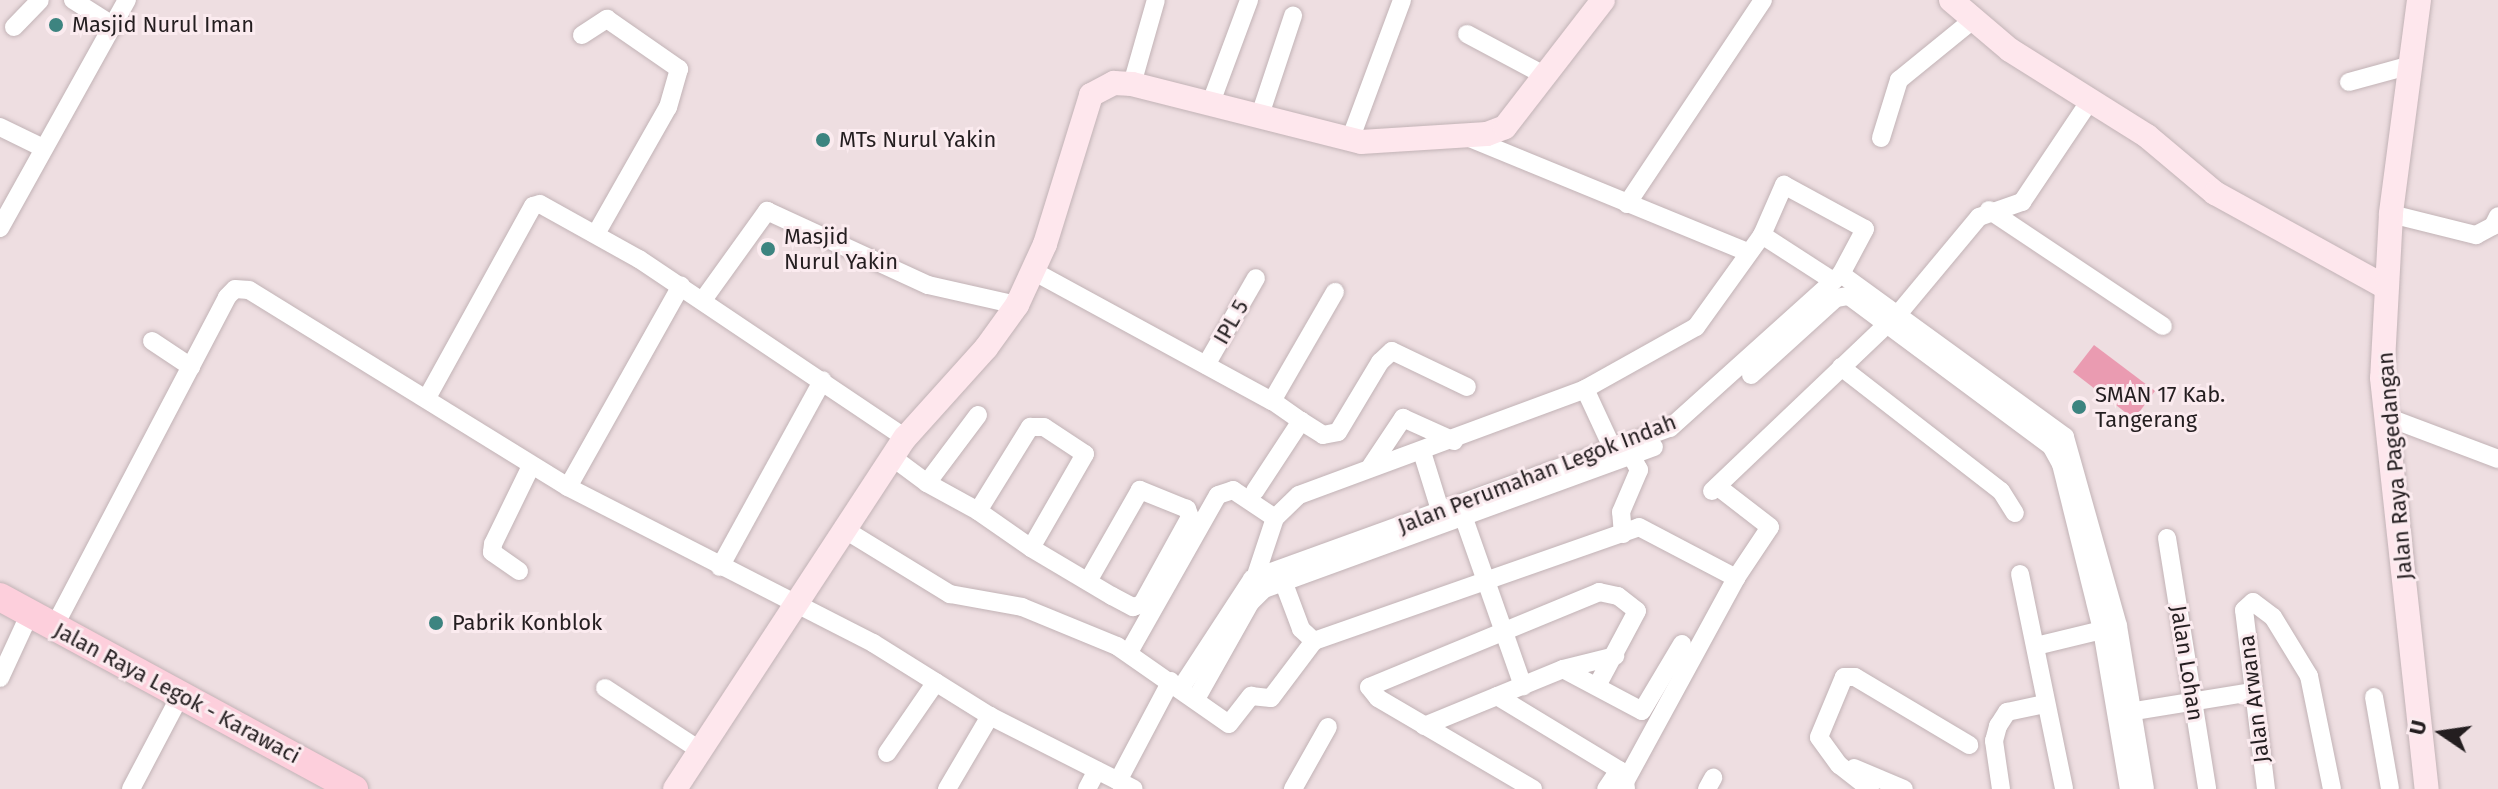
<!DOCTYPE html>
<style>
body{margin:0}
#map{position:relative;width:2498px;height:789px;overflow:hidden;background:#eedee1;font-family:"Fira Sans",sans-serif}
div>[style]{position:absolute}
.green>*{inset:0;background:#ea9bb1}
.roads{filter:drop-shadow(0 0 2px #c2b3b6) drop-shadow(0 0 2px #c2b3b6)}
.street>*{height:18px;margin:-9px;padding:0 9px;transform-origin:9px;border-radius:9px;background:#fff}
.secondary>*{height:24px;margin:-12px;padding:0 12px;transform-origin:12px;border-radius:12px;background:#fee7ed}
.primary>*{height:28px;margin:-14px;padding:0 14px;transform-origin:14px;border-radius:14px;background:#fdcfdc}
.dots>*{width:22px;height:22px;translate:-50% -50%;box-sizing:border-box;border:4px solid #fbebef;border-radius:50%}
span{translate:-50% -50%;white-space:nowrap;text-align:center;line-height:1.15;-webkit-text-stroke:6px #fbebef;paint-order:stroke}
.poi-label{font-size:22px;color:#241e20}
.left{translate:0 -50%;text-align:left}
.street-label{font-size:22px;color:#241e20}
.north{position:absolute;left:2402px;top:693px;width:80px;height:80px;-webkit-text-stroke:6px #fbebef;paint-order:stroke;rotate:283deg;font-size:22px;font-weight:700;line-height:32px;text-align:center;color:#241e20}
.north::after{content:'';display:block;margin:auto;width:28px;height:36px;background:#241e20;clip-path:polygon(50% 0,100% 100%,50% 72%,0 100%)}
</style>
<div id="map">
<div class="green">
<div style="clip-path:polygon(2094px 345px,2155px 391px,2134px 419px,2073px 372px)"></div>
</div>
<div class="roads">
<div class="street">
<div style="left:73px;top:0;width:49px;rotate:32.4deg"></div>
<div style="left:14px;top:27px;width:37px;rotate:-46deg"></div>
<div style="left:1467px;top:34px;width:85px;rotate:28.1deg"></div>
<div style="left:582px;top:35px;width:30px;rotate:-33deg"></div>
<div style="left:607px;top:19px;width:88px;rotate:34.8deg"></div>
<div style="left:679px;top:69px;width:40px;rotate:106deg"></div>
<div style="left:668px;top:107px;width:144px;rotate:119.6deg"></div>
<div style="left:2349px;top:82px;width:64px;rotate:-15.3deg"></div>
<div style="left:1132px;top:84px;width:87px;rotate:-74.1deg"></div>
<div style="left:1210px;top:105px;width:112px;rotate:-69.6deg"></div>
<div style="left:1259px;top:118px;width:108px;rotate:-71.6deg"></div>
<div style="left:0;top:127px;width:46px;rotate:26deg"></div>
<div style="left:1467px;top:137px;width:304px;rotate:22.3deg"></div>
<div style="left:1881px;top:138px;width:61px;rotate:-72.8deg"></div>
<div style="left:1899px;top:80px;width:97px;rotate:-39.1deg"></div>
<div style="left:1350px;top:140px;width:149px;rotate:-69.6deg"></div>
<div style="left:1627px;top:204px;width:245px;rotate:-56.3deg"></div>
<div style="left:1989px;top:210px;width:209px;rotate:33.7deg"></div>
<div style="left:2391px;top:214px;width:88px;rotate:13.9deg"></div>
<div style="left:2476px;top:235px;width:19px;rotate:-28deg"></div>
<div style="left:2493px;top:226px;width:11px;rotate:-63deg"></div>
<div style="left:0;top:228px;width:261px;rotate:-60.9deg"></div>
<div style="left:1762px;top:235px;width:85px;rotate:32.9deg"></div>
<div style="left:1035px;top:272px;width:270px;rotate:28.6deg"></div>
<div style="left:703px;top:300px;width:110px;rotate:-54.3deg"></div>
<div style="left:767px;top:211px;width:177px;rotate:24.7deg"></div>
<div style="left:928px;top:285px;width:91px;rotate:12.7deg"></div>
<div style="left:152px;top:341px;width:47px;rotate:33.7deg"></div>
<div style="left:1206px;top:365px;width:100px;rotate:-60.1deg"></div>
<div style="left:1841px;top:367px;width:202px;rotate:37.8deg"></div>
<div style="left:2001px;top:491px;width:26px;rotate:58deg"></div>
<div style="left:1751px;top:375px;width:115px;rotate:-42.2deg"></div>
<div style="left:1836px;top:298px;width:13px;rotate:-9deg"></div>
<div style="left:1849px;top:296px;width:252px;rotate:36.6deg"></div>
<div style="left:2051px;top:446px;width:21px;rotate:61deg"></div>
<div style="left:2061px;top:464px;width:171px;rotate:76.1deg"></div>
<div style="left:2102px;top:630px;width:161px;rotate:80.4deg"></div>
<div style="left:1585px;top:389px;width:76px;rotate:65.1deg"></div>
<div style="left:428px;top:396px;width:217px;rotate:-61.1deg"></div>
<div style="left:533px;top:206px;width:7px;rotate:-16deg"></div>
<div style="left:540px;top:204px;width:113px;rotate:29.1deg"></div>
<div style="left:639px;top:259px;width:321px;rotate:33.9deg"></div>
<div style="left:2387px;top:417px;width:119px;rotate:20.7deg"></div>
<div style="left:1301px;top:421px;width:26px;rotate:32deg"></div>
<div style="left:1323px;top:435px;width:15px;rotate:-11deg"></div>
<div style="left:1338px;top:432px;width:82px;rotate:-59deg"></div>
<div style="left:1380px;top:362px;width:16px;rotate:-43deg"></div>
<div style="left:1392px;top:351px;width:83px;rotate:25.6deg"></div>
<div style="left:1422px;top:452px;width:64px;rotate:72.7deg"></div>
<div style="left:892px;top:457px;width:44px;rotate:36.6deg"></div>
<div style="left:927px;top:483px;width:58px;rotate:28.8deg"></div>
<div style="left:978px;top:511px;width:65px;rotate:34.9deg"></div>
<div style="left:1031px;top:548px;width:94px;rotate:30.7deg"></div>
<div style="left:1112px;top:596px;width:24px;rotate:28deg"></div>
<div style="left:1133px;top:607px;width:9px;rotate:-18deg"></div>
<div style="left:1142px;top:604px;width:99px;rotate:-61.1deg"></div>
<div style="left:1190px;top:517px;width:9px;rotate:-111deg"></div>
<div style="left:1187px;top:509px;width:51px;rotate:-158deg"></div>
<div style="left:1140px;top:490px;width:105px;rotate:119.7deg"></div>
<div style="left:1371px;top:466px;width:58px;rotate:-56.3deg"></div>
<div style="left:1403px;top:418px;width:56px;rotate:24.3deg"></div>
<div style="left:927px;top:483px;width:85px;rotate:-53.1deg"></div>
<div style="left:568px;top:487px;width:231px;rotate:-60.7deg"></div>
<div style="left:1255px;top:491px;width:84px;rotate:-56.7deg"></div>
<div style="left:1301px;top:421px;width:35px;rotate:-145deg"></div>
<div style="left:1272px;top:401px;width:126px;rotate:-60deg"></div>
<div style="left:1712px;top:491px;width:258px;rotate:-43.6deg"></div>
<div style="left:1899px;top:313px;width:125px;rotate:-50.2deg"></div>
<div style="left:1979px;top:217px;width:46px;rotate:-19.2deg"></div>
<div style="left:2022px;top:202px;width:124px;rotate:-56.2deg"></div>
<div style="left:1461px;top:510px;width:187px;rotate:70.6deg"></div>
<div style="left:978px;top:511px;width:99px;rotate:-58.2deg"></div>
<div style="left:1030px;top:427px;width:14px"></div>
<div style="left:1044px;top:427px;width:49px;rotate:33.4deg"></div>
<div style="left:1085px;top:454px;width:108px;rotate:119.9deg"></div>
<div style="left:847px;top:531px;width:121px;rotate:31.5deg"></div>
<div style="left:950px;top:594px;width:73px;rotate:10.2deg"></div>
<div style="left:1022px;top:607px;width:103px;rotate:22.3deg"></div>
<div style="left:1117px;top:646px;width:136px;rotate:34.9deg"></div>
<div style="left:1229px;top:724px;width:36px;rotate:-52deg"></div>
<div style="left:1251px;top:696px;width:20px;rotate:6deg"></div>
<div style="left:1271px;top:698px;width:71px;rotate:-53deg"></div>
<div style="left:1314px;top:641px;width:344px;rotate:-19.3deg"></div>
<div style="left:1639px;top:527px;width:110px;rotate:27.7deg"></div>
<div style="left:1623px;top:534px;width:22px;rotate:-95deg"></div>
<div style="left:1621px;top:512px;width:46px;rotate:-66.8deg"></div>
<div style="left:1639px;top:470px;width:17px;rotate:-118deg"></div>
<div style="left:2167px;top:538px;width:254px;rotate:80.9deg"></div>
<div style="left:720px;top:567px;width:213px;rotate:-61.2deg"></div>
<div style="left:519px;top:571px;width:33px;rotate:-145deg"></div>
<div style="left:492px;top:552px;width:8px;rotate:-83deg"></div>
<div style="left:493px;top:544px;width:87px;rotate:-64deg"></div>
<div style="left:1280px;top:573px;width:60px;rotate:69.4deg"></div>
<div style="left:1301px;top:629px;width:18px;rotate:43deg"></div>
<div style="left:2020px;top:574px;width:219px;rotate:78.4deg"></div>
<div style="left:1253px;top:584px;width:70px;rotate:-71.6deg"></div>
<div style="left:1275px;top:518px;width:33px;rotate:-44deg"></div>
<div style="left:1299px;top:495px;width:305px;rotate:-20.3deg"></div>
<div style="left:1585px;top:389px;width:127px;rotate:-29.2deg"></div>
<div style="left:1696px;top:327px;width:113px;rotate:-54.3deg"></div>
<div style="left:1762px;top:235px;width:55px;rotate:-66.3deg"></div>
<div style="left:1784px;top:185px;width:92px;rotate:28.5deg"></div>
<div style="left:1865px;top:229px;width:51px;rotate:118.1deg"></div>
<div style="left:54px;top:627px;width:373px;rotate:-62.3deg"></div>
<div style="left:227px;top:297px;width:11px;rotate:-45deg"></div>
<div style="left:235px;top:289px;width:14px;rotate:4deg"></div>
<div style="left:249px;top:290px;width:375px;rotate:31.7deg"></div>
<div style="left:568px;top:487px;width:343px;rotate:27.1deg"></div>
<div style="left:873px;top:643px;width:138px;rotate:32deg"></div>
<div style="left:990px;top:716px;width:161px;rotate:26.9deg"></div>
<div style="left:2036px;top:646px;width:68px;rotate:-13.6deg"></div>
<div style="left:1129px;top:652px;width:180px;rotate:-60.5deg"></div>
<div style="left:1218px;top:495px;width:16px;rotate:-18deg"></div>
<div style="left:1233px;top:490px;width:50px;rotate:33.7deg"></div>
<div style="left:1563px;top:669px;width:89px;rotate:28deg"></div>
<div style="left:1642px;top:711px;width:78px;rotate:-59.2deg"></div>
<div style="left:0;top:678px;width:72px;rotate:-65.2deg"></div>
<div style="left:605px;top:688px;width:115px;rotate:33.3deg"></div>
<div style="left:1181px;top:688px;width:130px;rotate:-56.9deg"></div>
<div style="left:1252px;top:579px;width:444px;rotate:-19.9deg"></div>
<div style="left:1670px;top:428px;width:230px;rotate:-42deg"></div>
<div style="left:1841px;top:274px;width:277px;rotate:36deg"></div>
<div style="left:2065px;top:437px;width:196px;rotate:74.3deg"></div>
<div style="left:2118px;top:626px;width:165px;rotate:80.6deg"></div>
<div style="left:1497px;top:696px;width:143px;rotate:31.2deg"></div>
<div style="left:1619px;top:770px;width:23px;rotate:124deg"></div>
<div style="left:2374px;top:697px;width:93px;rotate:80.1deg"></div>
<div style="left:1196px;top:699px;width:110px;rotate:-60.6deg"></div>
<div style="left:1250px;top:603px;width:20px;rotate:-45deg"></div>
<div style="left:1264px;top:589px;width:415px;rotate:-20deg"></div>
<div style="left:2123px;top:713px;width:130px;rotate:-9.3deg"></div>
<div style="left:1424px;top:726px;width:150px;rotate:-22.3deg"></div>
<div style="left:1563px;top:669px;width:54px;rotate:-14deg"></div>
<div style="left:887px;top:753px;width:86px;rotate:-55.4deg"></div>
<div style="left:1854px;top:768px;width:54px;rotate:22.8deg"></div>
<div style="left:1118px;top:781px;width:113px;rotate:-62.1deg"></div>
<div style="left:131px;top:789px;width:107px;rotate:-62.2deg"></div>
<div style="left:947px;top:789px;width:85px;rotate:-59.5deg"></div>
<div style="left:1087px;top:789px;width:21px;rotate:-62deg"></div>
<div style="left:1293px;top:789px;width:71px;rotate:-60.6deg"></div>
<div style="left:1533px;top:789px;width:180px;rotate:-149.6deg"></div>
<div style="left:1378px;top:698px;width:14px;rotate:-129deg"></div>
<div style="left:1369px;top:687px;width:249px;rotate:-22.4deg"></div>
<div style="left:1599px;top:592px;width:19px;rotate:12deg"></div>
<div style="left:1618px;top:596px;width:24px;rotate:38deg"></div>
<div style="left:1637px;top:611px;width:85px;rotate:118.1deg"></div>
<div style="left:1626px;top:789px;width:7px;rotate:-98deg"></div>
<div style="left:1625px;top:782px;width:232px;rotate:-61.4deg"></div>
<div style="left:1736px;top:578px;width:61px;rotate:-56.3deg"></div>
<div style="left:1770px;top:527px;width:66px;rotate:-142.4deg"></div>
<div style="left:1707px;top:789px;width:13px;rotate:-61deg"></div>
<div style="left:1870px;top:789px;width:39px;rotate:-142deg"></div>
<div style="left:1839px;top:765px;width:34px;rotate:-126deg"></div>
<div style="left:1819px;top:737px;width:65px;rotate:-67.4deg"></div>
<div style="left:1844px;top:677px;width:11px"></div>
<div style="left:1855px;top:677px;width:133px;rotate:30.8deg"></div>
<div style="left:2001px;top:789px;width:49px;rotate:-98.3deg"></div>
<div style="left:1994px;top:741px;width:16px;rotate:-75deg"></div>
<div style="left:1998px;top:726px;width:17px;rotate:-57deg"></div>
<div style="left:2007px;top:712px;width:39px;rotate:-12deg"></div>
<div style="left:2266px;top:789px;width:180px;rotate:-97deg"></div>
<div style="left:2244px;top:610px;width:12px;rotate:-42deg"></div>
<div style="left:2253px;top:602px;width:25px;rotate:37deg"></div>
<div style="left:2273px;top:617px;width:69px;rotate:58.6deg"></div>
<div style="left:2309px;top:676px;width:115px;rotate:78.5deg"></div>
</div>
<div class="secondary">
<div style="left:1951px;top:0;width:77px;rotate:40.3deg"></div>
<div style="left:2010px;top:50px;width:162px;rotate:32.1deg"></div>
<div style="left:2147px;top:136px;width:89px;rotate:40deg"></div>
<div style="left:2215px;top:193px;width:194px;rotate:28.9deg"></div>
<div style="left:2419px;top:0;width:216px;rotate:97.5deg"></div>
<div style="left:2391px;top:214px;width:164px;rotate:93.1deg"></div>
<div style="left:2382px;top:378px;width:413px;rotate:83.8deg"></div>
<div style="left:675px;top:789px;width:420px;rotate:-56.8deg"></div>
<div style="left:905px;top:438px;width:121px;rotate:-48deg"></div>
<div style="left:986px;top:348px;width:53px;rotate:-54.2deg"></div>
<div style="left:1017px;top:305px;width:67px;rotate:-65.3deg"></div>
<div style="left:1045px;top:244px;width:156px;rotate:-72.8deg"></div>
<div style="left:1091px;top:95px;width:26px;rotate:-28deg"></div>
<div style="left:1114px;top:83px;width:18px;rotate:3deg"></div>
<div style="left:1132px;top:84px;width:236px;rotate:14.2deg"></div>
<div style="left:1361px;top:142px;width:126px;rotate:-3.6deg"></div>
<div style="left:1487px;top:134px;width:19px;rotate:-21deg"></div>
<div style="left:1505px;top:127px;width:160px;rotate:-52.3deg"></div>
</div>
<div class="primary">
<div style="left:0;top:597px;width:403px;rotate:28.5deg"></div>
</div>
</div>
<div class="dots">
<div style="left:56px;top:25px;background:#3d8480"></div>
<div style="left:823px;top:140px;background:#3d8480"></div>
<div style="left:768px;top:249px;background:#3d8480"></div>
<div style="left:2079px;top:407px;background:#3d8480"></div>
<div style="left:436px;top:623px;background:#3d8480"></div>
</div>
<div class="poi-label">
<span class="left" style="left:72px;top:25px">Masjid Nurul Iman</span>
<span class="left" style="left:839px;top:140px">MTs Nurul Yakin</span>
<span class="left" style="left:784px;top:249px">Masjid<br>Nurul Yakin</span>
<span class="left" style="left:2095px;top:407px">SMAN 17 Kab.<br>Tangerang</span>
<span class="left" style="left:452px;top:623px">Pabrik Konblok</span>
</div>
<div class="street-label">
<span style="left:1231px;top:322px;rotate:-60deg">IPL 5</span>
<span style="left:2395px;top:466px;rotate:-95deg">Jalan Raya Pagedangan</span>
<span style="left:1537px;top:474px;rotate:-21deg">Jalan Perumahan Legok Indah</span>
<span style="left:2187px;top:663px;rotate:81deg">Jalan Lohan</span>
<span style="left:177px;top:693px;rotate:28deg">Jalan Raya Legok - Karawaci</span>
<span style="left:2254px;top:699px;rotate:-97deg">Jalan Arwana</span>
</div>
<div class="north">U</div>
</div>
